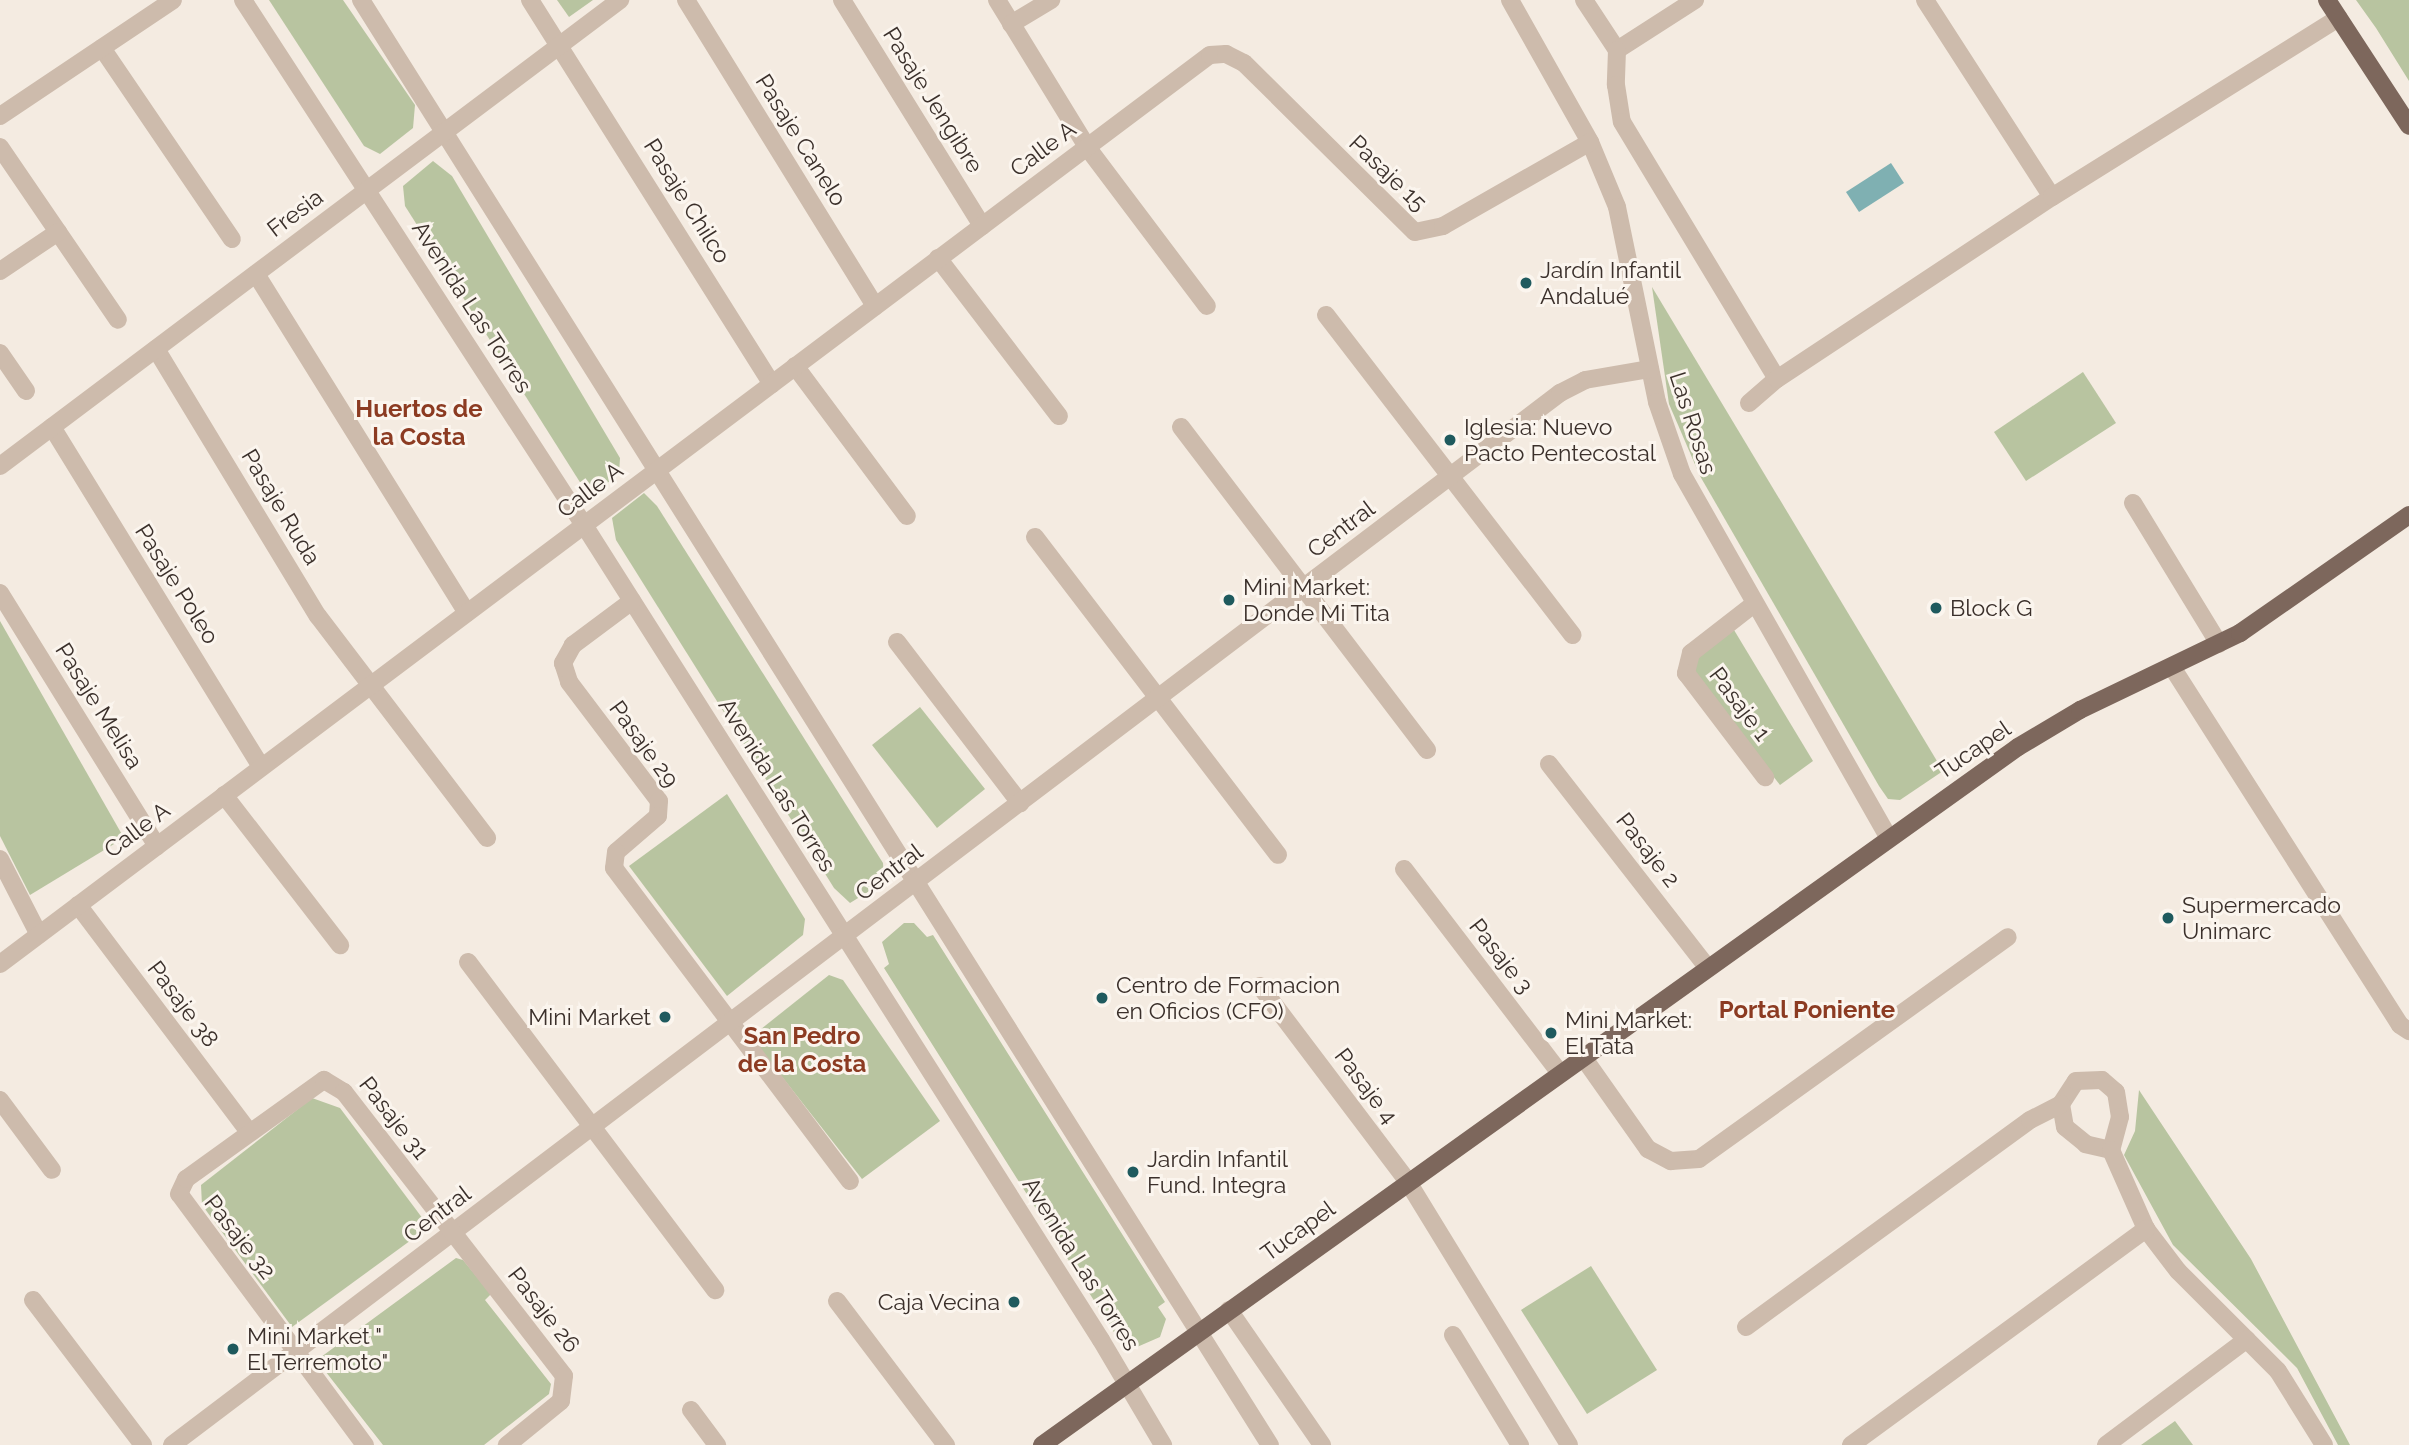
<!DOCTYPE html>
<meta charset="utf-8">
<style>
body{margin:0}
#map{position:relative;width:2409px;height:1445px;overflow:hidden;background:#f4ebe1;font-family:Raleway,sans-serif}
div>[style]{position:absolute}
.green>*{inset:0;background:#b8c4a0}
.water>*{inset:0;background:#7fb0b2}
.minor>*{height:18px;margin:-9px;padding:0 9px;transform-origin:9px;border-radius:9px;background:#cdbbac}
.major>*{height:18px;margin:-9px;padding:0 9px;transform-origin:9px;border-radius:9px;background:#7d675c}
.dots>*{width:19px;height:19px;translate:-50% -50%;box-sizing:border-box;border:4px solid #fbf5ee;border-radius:50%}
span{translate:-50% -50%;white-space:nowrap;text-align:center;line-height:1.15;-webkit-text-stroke:6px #fbf5ee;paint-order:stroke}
.street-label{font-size:23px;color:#3b302b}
.poi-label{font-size:23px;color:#3b302b}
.left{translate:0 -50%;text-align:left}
.right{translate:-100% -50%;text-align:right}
.neighbourhood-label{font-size:24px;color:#8c3b22;font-weight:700}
</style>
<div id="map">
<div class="green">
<div style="clip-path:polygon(269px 0,343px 0,415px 105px,413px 128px,380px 154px,364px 146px)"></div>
<div style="clip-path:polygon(557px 0,593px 0,569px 17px)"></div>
<div style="clip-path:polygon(2356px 0,2409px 0,2409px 81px,2376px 28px)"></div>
<div style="clip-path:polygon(433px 161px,452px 176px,620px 458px,619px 474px,597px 491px,583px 487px,405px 206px,403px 186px)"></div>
<div style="clip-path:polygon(1652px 287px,1943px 771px,1900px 800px,1888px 799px,1879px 786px,1700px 476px,1669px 404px)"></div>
<div style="clip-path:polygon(2083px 372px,2116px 423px,2026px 481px,1994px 432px)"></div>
<div style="clip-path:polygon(644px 493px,657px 506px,883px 863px,884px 882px,850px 903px,834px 888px,616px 540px,612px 518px)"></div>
<div style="clip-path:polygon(0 621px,124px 838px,30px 895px,0 836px)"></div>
<div style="clip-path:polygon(1734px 630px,1813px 761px,1780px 785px,1693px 674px,1698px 653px)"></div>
<div style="clip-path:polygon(920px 707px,985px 789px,937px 828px,872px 745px)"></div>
<div style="clip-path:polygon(727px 794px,805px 919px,803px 935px,727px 996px,629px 866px)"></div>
<div style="clip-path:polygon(904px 923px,914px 923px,927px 937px,933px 935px,1165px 1302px,1158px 1307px,1166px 1319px,1160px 1337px,1137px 1347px,1124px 1334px,1117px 1337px,884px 968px,889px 964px,882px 942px)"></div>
<div style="clip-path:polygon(829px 975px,843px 980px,940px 1121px,862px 1179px,754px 1041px,756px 1033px)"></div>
<div style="clip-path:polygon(2139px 1090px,2251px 1259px,2350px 1445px,2338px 1445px,2297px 1368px,2173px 1245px,2124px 1155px,2135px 1131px)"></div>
<div style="clip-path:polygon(312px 1098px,340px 1108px,429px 1227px,292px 1327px,202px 1205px,201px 1185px)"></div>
<div style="clip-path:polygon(456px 1258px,463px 1260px,491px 1294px,485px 1300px,551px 1384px,549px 1394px,484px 1445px,383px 1445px,322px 1367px,321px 1357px)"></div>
<div style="clip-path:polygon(1591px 1266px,1657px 1370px,1587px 1414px,1521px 1310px)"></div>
<div style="clip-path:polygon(2175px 1421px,2193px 1445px,2141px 1445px)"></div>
</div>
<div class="water">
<div style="clip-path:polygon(1891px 163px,1904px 183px,1859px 212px,1846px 192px)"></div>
</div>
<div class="minor">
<div style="left:243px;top:0;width:626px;rotate:57deg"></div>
<div style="left:584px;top:525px;width:965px;rotate:57.61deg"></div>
<div style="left:1101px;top:1340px;width:122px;rotate:59.4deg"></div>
<div style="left:361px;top:0;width:1707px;rotate:57.83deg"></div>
<div style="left:530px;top:0;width:454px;rotate:57.8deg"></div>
<div style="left:686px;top:0;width:360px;rotate:58.3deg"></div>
<div style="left:842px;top:0;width:266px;rotate:58.2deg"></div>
<div style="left:997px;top:0;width:172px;rotate:58.5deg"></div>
<div style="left:1087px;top:147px;width:199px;rotate:53deg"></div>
<div style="left:1510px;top:0;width:163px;rotate:60.6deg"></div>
<div style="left:1590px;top:142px;width:70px;rotate:67.4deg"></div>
<div style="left:1617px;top:207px;width:199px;rotate:78.4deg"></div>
<div style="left:1657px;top:402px;width:76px;rotate:70.9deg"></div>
<div style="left:1682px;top:474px;width:419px;rotate:60.4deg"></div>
<div style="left:1584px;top:0;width:60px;rotate:56.6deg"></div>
<div style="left:1695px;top:0;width:93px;rotate:147.3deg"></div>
<div style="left:1617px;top:50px;width:35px;rotate:92deg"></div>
<div style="left:1616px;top:85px;width:37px;rotate:81deg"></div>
<div style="left:1622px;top:122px;width:300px;rotate:58.9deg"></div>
<div style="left:1925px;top:0;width:234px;rotate:57.2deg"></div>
<div style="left:1011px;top:24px;width:47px;rotate:-31deg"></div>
<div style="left:102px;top:48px;width:231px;rotate:55.8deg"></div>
<div style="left:0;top:116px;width:208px;rotate:-33.8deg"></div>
<div style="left:0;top:147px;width:209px;rotate:55.7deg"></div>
<div style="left:938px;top:258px;width:199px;rotate:52.6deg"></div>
<div style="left:0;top:271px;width:70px;rotate:-33.9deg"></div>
<div style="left:256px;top:274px;width:399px;rotate:58.1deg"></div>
<div style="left:1326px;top:315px;width:404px;rotate:52.4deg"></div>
<div style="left:156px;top:349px;width:312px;rotate:58.8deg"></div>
<div style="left:318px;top:616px;width:279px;rotate:52.7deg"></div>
<div style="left:0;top:353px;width:46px;rotate:55.6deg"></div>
<div style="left:795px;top:366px;width:187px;rotate:53.3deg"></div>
<div style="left:1749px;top:403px;width:37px;rotate:-41deg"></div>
<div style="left:1777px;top:379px;width:330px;rotate:-33.5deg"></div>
<div style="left:2052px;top:197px;width:338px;rotate:-32deg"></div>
<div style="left:52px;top:427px;width:399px;rotate:58.4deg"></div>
<div style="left:1181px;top:427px;width:406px;rotate:52.7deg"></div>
<div style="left:0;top:466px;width:776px;rotate:-36.93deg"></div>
<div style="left:2133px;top:503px;width:165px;rotate:58.6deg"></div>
<div style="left:1035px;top:537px;width:400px;rotate:52.6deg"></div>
<div style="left:0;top:593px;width:298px;rotate:58.2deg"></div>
<div style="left:632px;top:601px;width:74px;rotate:143.3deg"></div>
<div style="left:573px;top:645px;width:21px;rotate:119deg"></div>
<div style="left:563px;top:663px;width:20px;rotate:72deg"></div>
<div style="left:569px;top:682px;width:149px;rotate:52.9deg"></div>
<div style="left:659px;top:801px;width:15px;rotate:94deg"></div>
<div style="left:658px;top:816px;width:55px;rotate:139.4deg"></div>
<div style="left:616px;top:852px;width:16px;rotate:97deg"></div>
<div style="left:614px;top:868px;width:392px;rotate:53deg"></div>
<div style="left:1754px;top:604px;width:80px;rotate:142.1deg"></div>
<div style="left:1691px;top:653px;width:21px;rotate:104deg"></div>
<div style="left:1686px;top:673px;width:131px;rotate:52.8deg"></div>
<div style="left:897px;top:642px;width:203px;rotate:52.6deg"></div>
<div style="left:2172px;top:667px;width:424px;rotate:57.5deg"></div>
<div style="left:2400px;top:1025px;width:11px;rotate:34deg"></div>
<div style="left:1549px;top:764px;width:257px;rotate:52.1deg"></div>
<div style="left:224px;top:795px;width:190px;rotate:52.3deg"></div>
<div style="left:0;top:859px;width:85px;rotate:62.8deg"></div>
<div style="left:1404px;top:869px;width:257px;rotate:52.6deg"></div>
<div style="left:78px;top:905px;width:284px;rotate:53deg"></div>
<div style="left:468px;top:962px;width:411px;rotate:53deg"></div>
<div style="left:0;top:964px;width:1513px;rotate:-36.92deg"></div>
<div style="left:1210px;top:55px;width:16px;rotate:-4deg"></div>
<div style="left:1226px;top:54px;width:20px;rotate:27deg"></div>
<div style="left:1244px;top:63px;width:240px;rotate:44.7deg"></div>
<div style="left:1415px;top:232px;width:29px;rotate:-12deg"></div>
<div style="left:1443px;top:226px;width:169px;rotate:-29.7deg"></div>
<div style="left:1260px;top:986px;width:246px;rotate:52.9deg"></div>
<div style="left:1408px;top:1182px;width:308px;rotate:58.5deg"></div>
<div style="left:1583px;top:1057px;width:113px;rotate:54.8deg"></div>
<div style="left:1648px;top:1149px;width:26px;rotate:28deg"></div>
<div style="left:1671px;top:1161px;width:28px;rotate:-4deg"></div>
<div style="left:1699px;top:1159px;width:380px;rotate:-35.7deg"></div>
<div style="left:0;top:1100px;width:87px;rotate:53.4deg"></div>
<div style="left:2111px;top:1150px;width:26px;rotate:-167deg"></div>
<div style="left:2086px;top:1144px;width:27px;rotate:-141deg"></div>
<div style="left:2065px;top:1127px;width:23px;rotate:-100deg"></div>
<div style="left:2061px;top:1104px;width:27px;rotate:-57deg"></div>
<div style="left:2076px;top:1081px;width:26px;rotate:-2deg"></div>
<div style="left:2102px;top:1080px;width:18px;rotate:41deg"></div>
<div style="left:2116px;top:1092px;width:25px;rotate:81deg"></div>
<div style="left:2120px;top:1117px;width:34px;rotate:105deg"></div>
<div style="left:2111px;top:1150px;width:86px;rotate:66.1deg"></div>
<div style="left:2146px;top:1229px;width:53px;rotate:52.7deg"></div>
<div style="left:2178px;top:1271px;width:141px;rotate:45deg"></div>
<div style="left:2278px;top:1371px;width:87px;rotate:58.1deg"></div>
<div style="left:33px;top:1300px;width:182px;rotate:52.8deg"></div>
<div style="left:837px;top:1301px;width:181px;rotate:52.9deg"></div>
<div style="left:1229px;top:1310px;width:164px;rotate:55.4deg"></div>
<div style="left:1746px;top:1327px;width:351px;rotate:-36.1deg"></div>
<div style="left:2030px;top:1120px;width:35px;rotate:-27deg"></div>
<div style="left:1453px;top:1335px;width:129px;rotate:58.7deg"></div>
<div style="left:691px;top:1410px;width:44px;rotate:53.4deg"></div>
<div style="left:172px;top:1445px;width:1742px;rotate:-37.16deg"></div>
<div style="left:1560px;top:393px;width:28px;rotate:-27deg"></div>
<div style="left:1585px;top:380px;width:66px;rotate:-9.6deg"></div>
<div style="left:365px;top:1445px;width:312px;rotate:-126.5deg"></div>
<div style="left:179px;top:1194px;width:17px;rotate:-65deg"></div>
<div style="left:186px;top:1179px;width:170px;rotate:-35.7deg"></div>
<div style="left:324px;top:1080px;width:23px;rotate:31deg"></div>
<div style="left:344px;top:1092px;width:359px;rotate:52.2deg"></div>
<div style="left:564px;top:1376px;width:25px;rotate:97deg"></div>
<div style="left:561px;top:1401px;width:70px;rotate:140.8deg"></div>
<div style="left:1851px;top:1445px;width:366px;rotate:-36.2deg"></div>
<div style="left:2106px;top:1445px;width:176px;rotate:-36.9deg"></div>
</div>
<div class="major">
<div style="left:2327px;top:0;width:150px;rotate:56.9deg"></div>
<div style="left:1042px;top:1445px;width:1200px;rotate:-35.57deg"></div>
<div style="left:2018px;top:747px;width:72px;rotate:-30.8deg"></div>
<div style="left:2080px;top:710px;width:178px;rotate:-25.7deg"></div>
<div style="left:2240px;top:633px;width:206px;rotate:-34.9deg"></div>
</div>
<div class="dots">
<div style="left:1526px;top:283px;background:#1f5a5e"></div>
<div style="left:1450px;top:440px;background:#1f5a5e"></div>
<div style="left:1229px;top:600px;background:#1f5a5e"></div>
<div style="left:1936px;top:608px;background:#1f5a5e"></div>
<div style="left:2168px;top:918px;background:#1f5a5e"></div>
<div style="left:1102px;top:998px;background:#1f5a5e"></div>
<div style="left:665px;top:1017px;background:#1f5a5e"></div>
<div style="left:1551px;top:1033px;background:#1f5a5e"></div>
<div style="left:1133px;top:1172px;background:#1f5a5e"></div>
<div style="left:1014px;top:1302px;background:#1f5a5e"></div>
<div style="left:233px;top:1349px;background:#1f5a5e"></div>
</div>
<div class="street-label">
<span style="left:933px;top:100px;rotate:58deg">Pasaje Jengibre</span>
<span style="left:801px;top:140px;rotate:58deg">Pasaje Canelo</span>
<span style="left:1043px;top:149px;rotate:-37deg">Calle A</span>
<span style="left:1388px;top:173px;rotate:44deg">Pasaje 15</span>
<span style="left:687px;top:201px;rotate:58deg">Pasaje Chilco</span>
<span style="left:295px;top:213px;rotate:-37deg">Fresia</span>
<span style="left:472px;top:307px;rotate:57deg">Avenida Las Torres</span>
<span style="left:1693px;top:423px;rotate:72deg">Las Rosas</span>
<span style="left:590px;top:490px;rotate:-37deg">Calle A</span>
<span style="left:281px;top:507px;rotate:59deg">Pasaje Ruda</span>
<span style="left:1341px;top:529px;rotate:-37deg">Central</span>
<span style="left:177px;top:584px;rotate:58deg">Pasaje Poleo</span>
<span style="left:1740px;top:704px;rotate:53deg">Pasaje 1</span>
<span style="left:99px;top:706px;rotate:58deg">Pasaje Melisa</span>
<span style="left:644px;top:744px;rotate:54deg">Pasaje 29</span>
<span style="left:1973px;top:750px;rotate:-34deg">Tucapel</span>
<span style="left:777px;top:785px;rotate:58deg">Avenida Las Torres</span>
<span style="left:137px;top:830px;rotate:-37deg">Calle A</span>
<span style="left:1648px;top:850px;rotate:52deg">Pasaje 2</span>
<span style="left:889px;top:872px;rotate:-37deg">Central</span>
<span style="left:1501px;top:956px;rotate:52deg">Pasaje 3</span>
<span style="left:183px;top:1004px;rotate:53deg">Pasaje 38</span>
<span style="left:1366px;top:1086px;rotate:53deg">Pasaje 4</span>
<span style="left:394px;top:1118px;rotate:52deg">Pasaje 31</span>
<span style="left:437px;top:1214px;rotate:-37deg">Central</span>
<span style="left:1298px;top:1231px;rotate:-36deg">Tucapel</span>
<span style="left:240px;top:1237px;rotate:52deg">Pasaje 32</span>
<span style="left:1081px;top:1264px;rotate:58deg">Avenida Las Torres</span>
<span style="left:544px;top:1310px;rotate:52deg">Pasaje 26</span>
</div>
<div class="poi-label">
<span class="left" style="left:1540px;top:283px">Jardín Infantil<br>Andalué</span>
<span class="left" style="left:1464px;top:440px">Iglesia: Nuevo<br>Pacto Pentecostal</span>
<span class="left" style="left:1243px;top:600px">Mini Market:<br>Donde Mi Tita</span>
<span class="left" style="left:1950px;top:608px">Block G</span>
<span class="left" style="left:2182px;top:918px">Supermercado<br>Unimarc</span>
<span class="left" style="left:1116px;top:998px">Centro de Formacion<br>en Oficios (CFO)</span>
<span class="right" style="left:651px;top:1017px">Mini Market</span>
<span class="left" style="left:1565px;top:1033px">Mini Market:<br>El Tata</span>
<span class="left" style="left:1147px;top:1172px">Jardin Infantil<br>Fund. Integra</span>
<span class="right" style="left:1000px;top:1302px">Caja Vecina</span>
<span class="left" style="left:247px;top:1349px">Mini Market "<br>El Terremoto"</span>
</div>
<div class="neighbourhood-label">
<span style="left:419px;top:423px">Huertos de<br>la Costa</span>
<span style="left:1807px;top:1010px">Portal Poniente</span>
<span style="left:802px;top:1050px">San Pedro<br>de la Costa</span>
</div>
</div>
